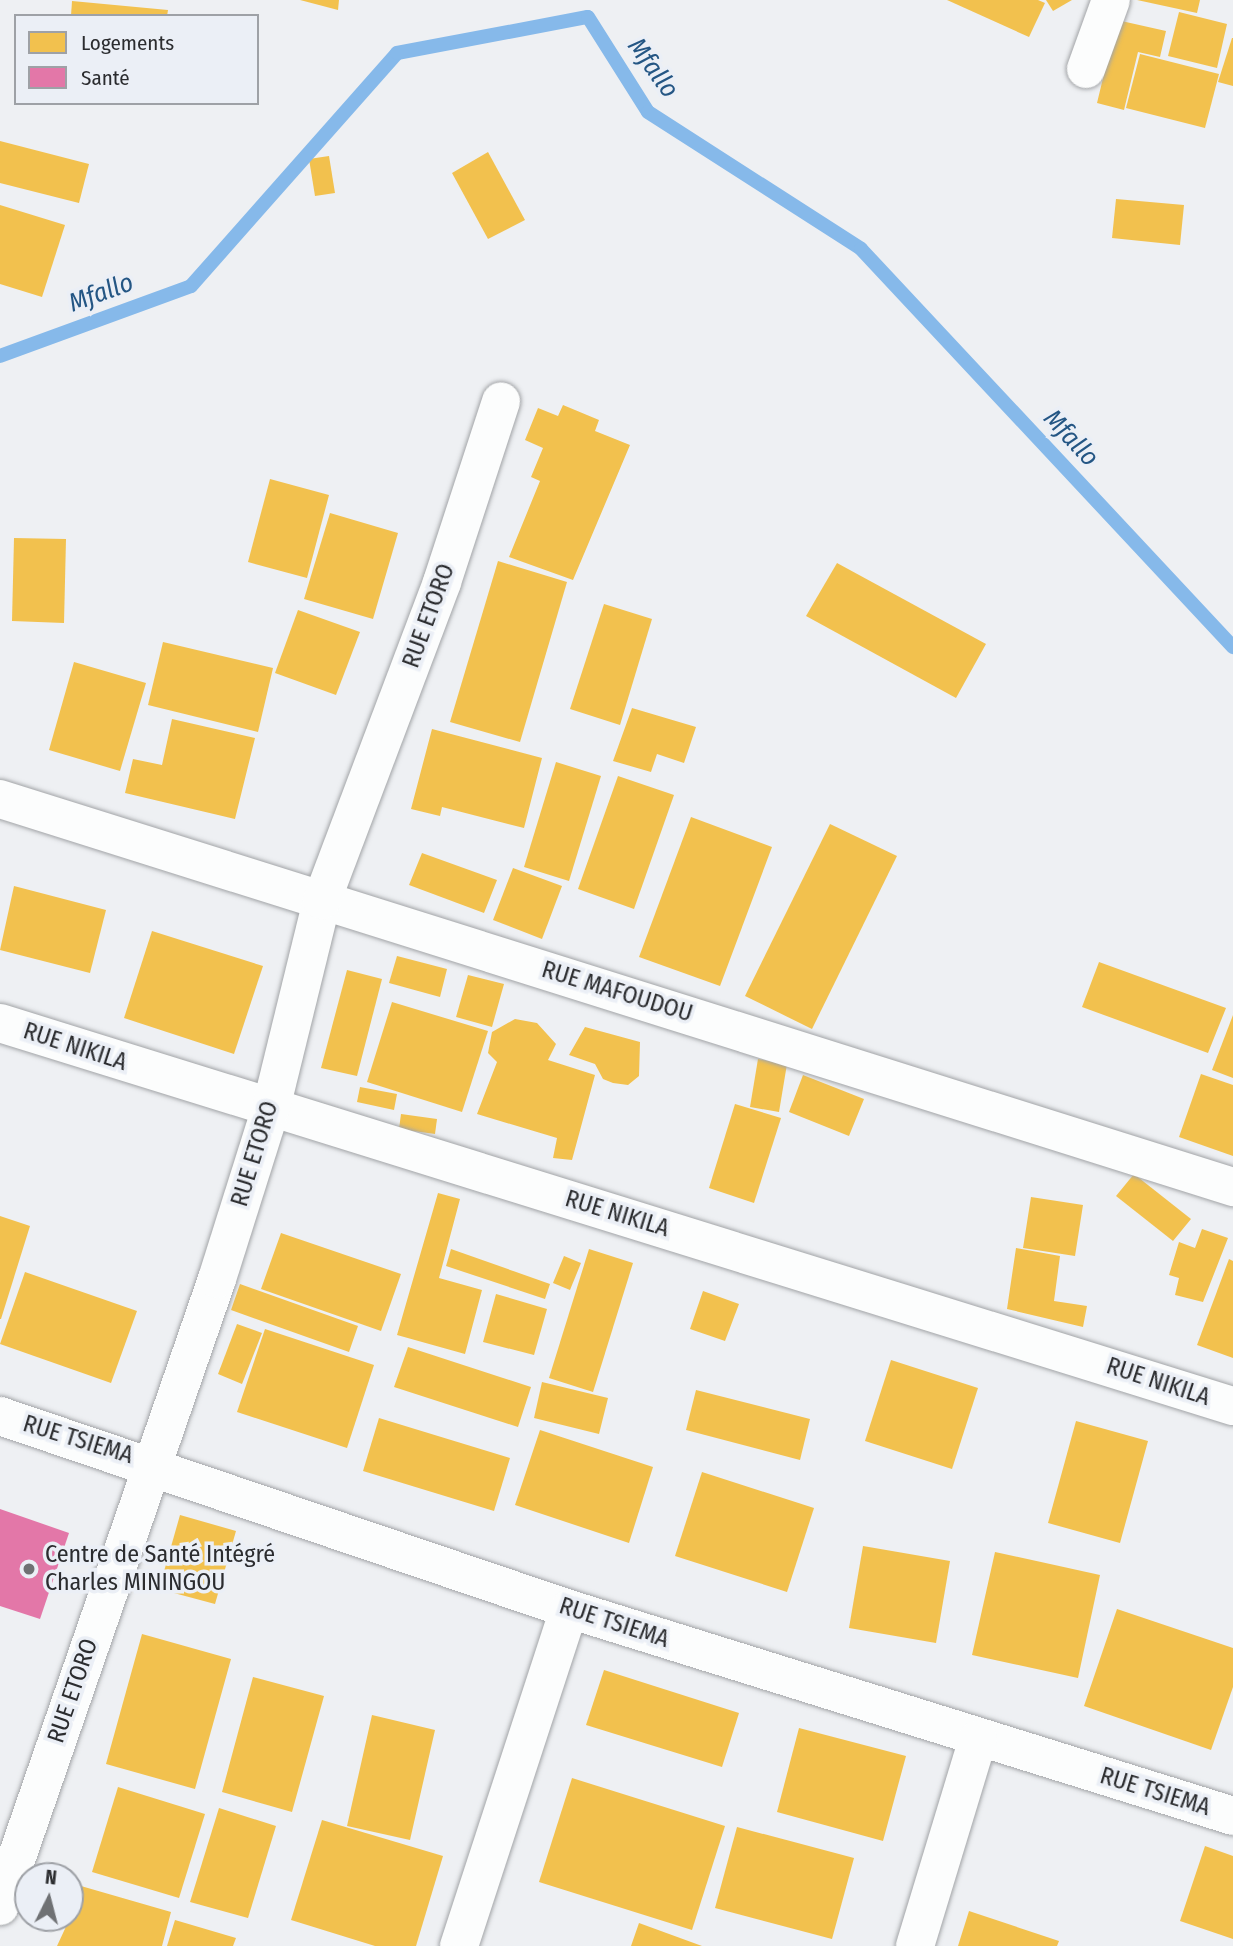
<!DOCTYPE html>
<meta charset="utf-8">
<style>
body{margin:0}
#map{position:relative;width:1233px;height:1946px;overflow:hidden;background:#eef0f3;font-family:"Fira Sans Condensed",sans-serif}
div>[style]{position:absolute}
.homes>*{inset:0;background:#f2c14e}
.health>*{inset:0;background:#e377a8}
.stream>*{height:14px;margin:-7px;padding:0 7px;transform-origin:7px;border-radius:7px;background:#86b9ea}
.roads{filter:drop-shadow(0 0 2px #a2a4a7) drop-shadow(0 0 2px #a2a4a7)}
.street>*{height:38px;margin:-19px;padding:0 19px;transform-origin:19px;border-radius:19px;background:#fcfdfd}
.dots>*{width:19px;height:19px;translate:-50% -50%;box-sizing:border-box;border:4px solid #ebeff6;border-radius:50%}
span{translate:-50% -50%;white-space:nowrap;text-align:center;line-height:1.15;-webkit-text-stroke:7px #ebeff6;paint-order:stroke}
.street-label{font-size:24px;color:#2b2c2f}
.poi-label{font-size:24px;color:#2b2c2f}
.left{translate:0 -50%;text-align:left}
.water-label{font-size:26px;color:#245684;font-style:italic}
.legend{position:absolute;left:14px;top:14px;width:245px;height:91px;box-sizing:border-box;background:#ebeff6;border:2px solid #9ea1a6;margin:0;padding:9px 12px;list-style:none;font-size:21px;color:#2b2c2f}
.legend li{display:flex;align-items:center;gap:14px;height:35px}
.legend b{width:35px;border:2px solid #9ea1a6}
.north{position:absolute;left:14px;top:1862px;width:70px;height:70px;box-sizing:border-box;background:#ebeff6;border:2px solid #9ea1a6;border-radius:50%;rotate:6deg;font-size:19px;font-weight:700;line-height:28px;text-align:center;color:#2b2c2f}
.north::after{content:'';display:block;margin:auto;width:24px;height:32px;background:#6f7174;clip-path:polygon(50% 0,100% 100%,50% 72%,0 100%)}
</style>
<div id="map">
<div class="homes">
<div style="clip-path:polygon(300px 0,339px 0,338px 10px)"></div>
<div style="clip-path:polygon(947px 0,1038px 0,1045px 3px,1029px 37px)"></div>
<div style="clip-path:polygon(1046px 0,1072px 0,1053px 11px)"></div>
<div style="clip-path:polygon(1137px 0,1200px 0,1197px 13px)"></div>
<div style="clip-path:polygon(72px 1px,168px 10px,167px 16px,71px 16px)"></div>
<div style="clip-path:polygon(1179px 12px,1227px 24px,1217px 68px,1168px 56px)"></div>
<div style="clip-path:polygon(1117px 20px,1166px 31px,1160px 57px,1138px 52px,1124px 110px,1097px 103px)"></div>
<div style="clip-path:polygon(1232px 38px,1233px 38px,1233px 86px,1218px 82px)"></div>
<div style="clip-path:polygon(1140px 54px,1219px 74px,1205px 128px,1126px 108px)"></div>
<div style="clip-path:polygon(0 141px,89px 164px,79px 203px,0 183px)"></div>
<div style="clip-path:polygon(488px 152px,525px 220px,488px 239px,452px 173px)"></div>
<div style="clip-path:polygon(329px 156px,335px 193px,315px 196px,309px 159px)"></div>
<div style="clip-path:polygon(1116px 199px,1184px 205px,1180px 245px,1112px 238px)"></div>
<div style="clip-path:polygon(0 205px,65px 225px,42px 297px,0 284px)"></div>
<div style="clip-path:polygon(563px 405px,599px 420px,595px 431px,630px 445px,573px 580px,509px 557px,540px 481px,531px 477px,543px 448px,525px 440px,538px 408px,558px 416px)"></div>
<div style="clip-path:polygon(270px 479px,329px 495px,307px 578px,248px 562px)"></div>
<div style="clip-path:polygon(330px 513px,398px 533px,373px 619px,304px 599px)"></div>
<div style="clip-path:polygon(14px 538px,66px 539px,64px 623px,12px 621px)"></div>
<div style="clip-path:polygon(498px 561px,567px 582px,520px 742px,450px 722px)"></div>
<div style="clip-path:polygon(837px 563px,986px 644px,956px 698px,806px 616px)"></div>
<div style="clip-path:polygon(604px 604px,652px 619px,620px 725px,570px 709px)"></div>
<div style="clip-path:polygon(298px 610px,360px 632px,336px 695px,275px 673px)"></div>
<div style="clip-path:polygon(163px 642px,273px 668px,258px 732px,148px 705px)"></div>
<div style="clip-path:polygon(74px 662px,146px 683px,120px 771px,49px 750px)"></div>
<div style="clip-path:polygon(632px 708px,696px 727px,684px 763px,657px 754px,651px 772px,613px 761px)"></div>
<div style="clip-path:polygon(172px 719px,255px 738px,235px 819px,125px 793px,133px 759px,162px 765px)"></div>
<div style="clip-path:polygon(432px 729px,542px 758px,524px 828px,442px 807px,440px 816px,411px 809px)"></div>
<div style="clip-path:polygon(556px 762px,601px 776px,569px 881px,524px 867px)"></div>
<div style="clip-path:polygon(618px 776px,674px 795px,634px 909px,578px 889px)"></div>
<div style="clip-path:polygon(691px 817px,772px 847px,720px 986px,639px 957px)"></div>
<div style="clip-path:polygon(830px 824px,897px 856px,812px 1029px,745px 996px)"></div>
<div style="clip-path:polygon(422px 853px,497px 880px,484px 913px,409px 885px)"></div>
<div style="clip-path:polygon(513px 868px,562px 886px,542px 939px,493px 920px)"></div>
<div style="clip-path:polygon(14px 886px,106px 910px,90px 973px,0 950px)"></div>
<div style="clip-path:polygon(152px 931px,263px 966px,234px 1054px,124px 1018px)"></div>
<div style="clip-path:polygon(397px 956px,447px 969px,440px 997px,389px 983px)"></div>
<div style="clip-path:polygon(1099px 962px,1226px 1008px,1208px 1053px,1082px 1007px)"></div>
<div style="clip-path:polygon(347px 970px,382px 979px,357px 1076px,321px 1068px)"></div>
<div style="clip-path:polygon(468px 975px,504px 984px,492px 1027px,456px 1017px)"></div>
<div style="clip-path:polygon(392px 1002px,488px 1031px,462px 1112px,367px 1082px)"></div>
<div style="clip-path:polygon(1233px 1015px,1233px 1078px,1212px 1070px)"></div>
<div style="clip-path:polygon(515px 1019px,537px 1023px,556px 1044px,548px 1060px,595px 1075px,572px 1160px,553px 1158px,557px 1138px,477px 1114px,497px 1062px,488px 1053px,492px 1032px)"></div>
<div style="clip-path:polygon(585px 1027px,640px 1042px,639px 1076px,628px 1085px,613px 1083px,603px 1079px,595px 1064px,569px 1055px)"></div>
<div style="clip-path:polygon(758px 1059px,787px 1064px,779px 1112px,750px 1107px)"></div>
<div style="clip-path:polygon(1201px 1074px,1233px 1085px,1233px 1156px,1179px 1137px)"></div>
<div style="clip-path:polygon(803px 1075px,864px 1099px,849px 1136px,789px 1112px)"></div>
<div style="clip-path:polygon(360px 1087px,397px 1094px,394px 1110px,357px 1102px)"></div>
<div style="clip-path:polygon(735px 1104px,781px 1118px,754px 1203px,709px 1188px)"></div>
<div style="clip-path:polygon(401px 1114px,437px 1119px,435px 1134px,399px 1129px)"></div>
<div style="clip-path:polygon(1134px 1174px,1191px 1219px,1173px 1241px,1116px 1196px)"></div>
<div style="clip-path:polygon(438px 1193px,460px 1199px,439px 1278px,482px 1290px,465px 1354px,397px 1335px)"></div>
<div style="clip-path:polygon(1031px 1197px,1083px 1205px,1075px 1256px,1023px 1248px)"></div>
<div style="clip-path:polygon(0 1216px,30px 1226px,1px 1319px,0 1319px)"></div>
<div style="clip-path:polygon(1202px 1229px,1228px 1238px,1203px 1302px,1175px 1295px,1179px 1278px,1169px 1275px,1179px 1242px,1195px 1248px)"></div>
<div style="clip-path:polygon(281px 1233px,401px 1274px,381px 1331px,261px 1289px)"></div>
<div style="clip-path:polygon(1016px 1248px,1060px 1256px,1054px 1301px,1087px 1306px,1083px 1327px,1007px 1309px)"></div>
<div style="clip-path:polygon(451px 1249px,550px 1284px,545px 1299px,446px 1266px)"></div>
<div style="clip-path:polygon(589px 1249px,633px 1263px,593px 1392px,549px 1378px)"></div>
<div style="clip-path:polygon(564px 1256px,581px 1263px,570px 1290px,553px 1283px)"></div>
<div style="clip-path:polygon(1229px 1259px,1233px 1261px,1233px 1358px,1197px 1345px)"></div>
<div style="clip-path:polygon(25px 1272px,137px 1311px,111px 1383px,0 1344px)"></div>
<div style="clip-path:polygon(240px 1284px,358px 1326px,349px 1352px,231px 1310px)"></div>
<div style="clip-path:polygon(703px 1291px,739px 1304px,725px 1341px,690px 1329px)"></div>
<div style="clip-path:polygon(496px 1294px,547px 1309px,534px 1355px,483px 1342px)"></div>
<div style="clip-path:polygon(237px 1324px,262px 1333px,242px 1384px,218px 1374px)"></div>
<div style="clip-path:polygon(265px 1329px,374px 1365px,347px 1448px,237px 1412px)"></div>
<div style="clip-path:polygon(408px 1347px,531px 1387px,518px 1427px,394px 1387px)"></div>
<div style="clip-path:polygon(891px 1360px,978px 1388px,952px 1469px,865px 1441px)"></div>
<div style="clip-path:polygon(542px 1382px,608px 1398px,599px 1434px,534px 1418px)"></div>
<div style="clip-path:polygon(696px 1390px,810px 1419px,800px 1460px,686px 1430px)"></div>
<div style="clip-path:polygon(379px 1418px,510px 1458px,494px 1511px,363px 1471px)"></div>
<div style="clip-path:polygon(1076px 1421px,1148px 1441px,1120px 1543px,1048px 1523px)"></div>
<div style="clip-path:polygon(540px 1430px,653px 1467px,629px 1543px,515px 1505px)"></div>
<div style="clip-path:polygon(702px 1472px,814px 1508px,787px 1592px,675px 1556px)"></div>
<div style="clip-path:polygon(180px 1515px,236px 1531px,215px 1604px,159px 1589px)"></div>
<div style="clip-path:polygon(863px 1546px,950px 1561px,936px 1643px,849px 1628px)"></div>
<div style="clip-path:polygon(995px 1552px,1100px 1575px,1078px 1678px,972px 1655px)"></div>
<div style="clip-path:polygon(1117px 1609px,1233px 1648px,1233px 1687px,1211px 1750px,1084px 1706px)"></div>
<div style="clip-path:polygon(142px 1634px,231px 1659px,195px 1789px,106px 1764px)"></div>
<div style="clip-path:polygon(604px 1670px,739px 1713px,722px 1767px,586px 1725px)"></div>
<div style="clip-path:polygon(253px 1677px,324px 1696px,292px 1812px,222px 1792px)"></div>
<div style="clip-path:polygon(372px 1715px,435px 1730px,410px 1840px,347px 1826px)"></div>
<div style="clip-path:polygon(799px 1728px,906px 1756px,883px 1841px,777px 1812px)"></div>
<div style="clip-path:polygon(572px 1778px,725px 1826px,692px 1930px,539px 1882px)"></div>
<div style="clip-path:polygon(118px 1787px,205px 1814px,179px 1898px,92px 1872px)"></div>
<div style="clip-path:polygon(219px 1808px,276px 1826px,248px 1918px,190px 1902px)"></div>
<div style="clip-path:polygon(322px 1820px,443px 1856px,416px 1946px,375px 1946px,291px 1920px)"></div>
<div style="clip-path:polygon(737px 1827px,854px 1858px,832px 1939px,715px 1908px)"></div>
<div style="clip-path:polygon(1205px 1846px,1233px 1856px,1233px 1939px,1180px 1921px)"></div>
<div style="clip-path:polygon(74px 1884px,171px 1912px,162px 1946px,57px 1946px,70px 1918px)"></div>
<div style="clip-path:polygon(969px 1911px,1059px 1941px,1057px 1946px,958px 1946px)"></div>
<div style="clip-path:polygon(175px 1920px,236px 1938px,233px 1946px,167px 1946px)"></div>
<div style="clip-path:polygon(639px 1923px,702px 1946px,631px 1946px)"></div>
</div>
<div class="health">
<div style="clip-path:polygon(0 1509px,69px 1533px,40px 1619px,0 1606px)"></div>
</div>
<div class="stream">
<div style="left:0;top:356px;width:203px;rotate:-20.1deg"></div>
<div style="left:191px;top:286px;width:311px;rotate:-48.5deg"></div>
<div style="left:397px;top:53px;width:194px;rotate:-10.7deg"></div>
<div style="left:588px;top:17px;width:112px;rotate:57.7deg"></div>
<div style="left:648px;top:112px;width:253px;rotate:32.7deg"></div>
<div style="left:861px;top:249px;width:545px;rotate:46.93deg"></div>
</div>
<div class="roads">
<div class="street">
<div style="left:1086px;top:69px;width:73px;rotate:-70.1deg"></div>
<div style="left:0;top:799px;width:1293px;rotate:17.47deg"></div>
<div style="left:0;top:1023px;width:1291px;rotate:17.26deg"></div>
<div style="left:0;top:1416px;width:601px;rotate:18.74deg"></div>
<div style="left:569px;top:1609px;width:696px;rotate:17.31deg"></div>
<div style="left:0;top:1906px;width:663px;rotate:-70.91deg"></div>
<div style="left:217px;top:1279px;width:179px;rotate:-72.5deg"></div>
<div style="left:271px;top:1108px;width:214px;rotate:-76.2deg"></div>
<div style="left:322px;top:900px;width:340px;rotate:-69.3deg"></div>
<div style="left:442px;top:582px;width:190px;rotate:-71.9deg"></div>
<div style="left:459px;top:1946px;width:354px;rotate:-71.9deg"></div>
<div style="left:915px;top:1946px;width:216px;rotate:-73.1deg"></div>
</div>
</div>
<div class="dots">
<div style="left:29px;top:1569px;background:#6f7174"></div>
</div>
<div class="street-label">
<span style="left:429px;top:616px;rotate:-70deg">RUE ETORO</span>
<span style="left:617px;top:992px;rotate:17deg">RUE MAFOUDOU</span>
<span style="left:75px;top:1047px;rotate:18deg">RUE NIKILA</span>
<span style="left:255px;top:1154px;rotate:-73deg">RUE ETORO</span>
<span style="left:617px;top:1214px;rotate:17deg">RUE NIKILA</span>
<span style="left:1158px;top:1382px;rotate:18deg">RUE NIKILA</span>
<span style="left:78px;top:1440px;rotate:17deg">RUE TSIEMA</span>
<span style="left:614px;top:1623px;rotate:18deg">RUE TSIEMA</span>
<span style="left:73px;top:1691px;rotate:-71deg">RUE ETORO</span>
<span style="left:1155px;top:1792px;rotate:17deg">RUE TSIEMA</span>
</div>
<div class="poi-label">
<span class="left" style="left:45px;top:1569px">Centre de Santé Intégré<br>Charles MININGOU</span>
</div>
<div class="water-label">
<span style="left:653px;top:68px;rotate:54deg">Mfallo</span>
<span style="left:101px;top:293px;rotate:-20deg">Mfallo</span>
<span style="left:1071px;top:438px;rotate:47deg">Mfallo</span>
</div>
<ul class="legend">
<li><b style="height:19px;background:#f2c14e"></b>Logements</li>
<li><b style="height:19px;background:#e377a8"></b>Santé</li>
</ul>
<div class="north">N</div>
</div>
